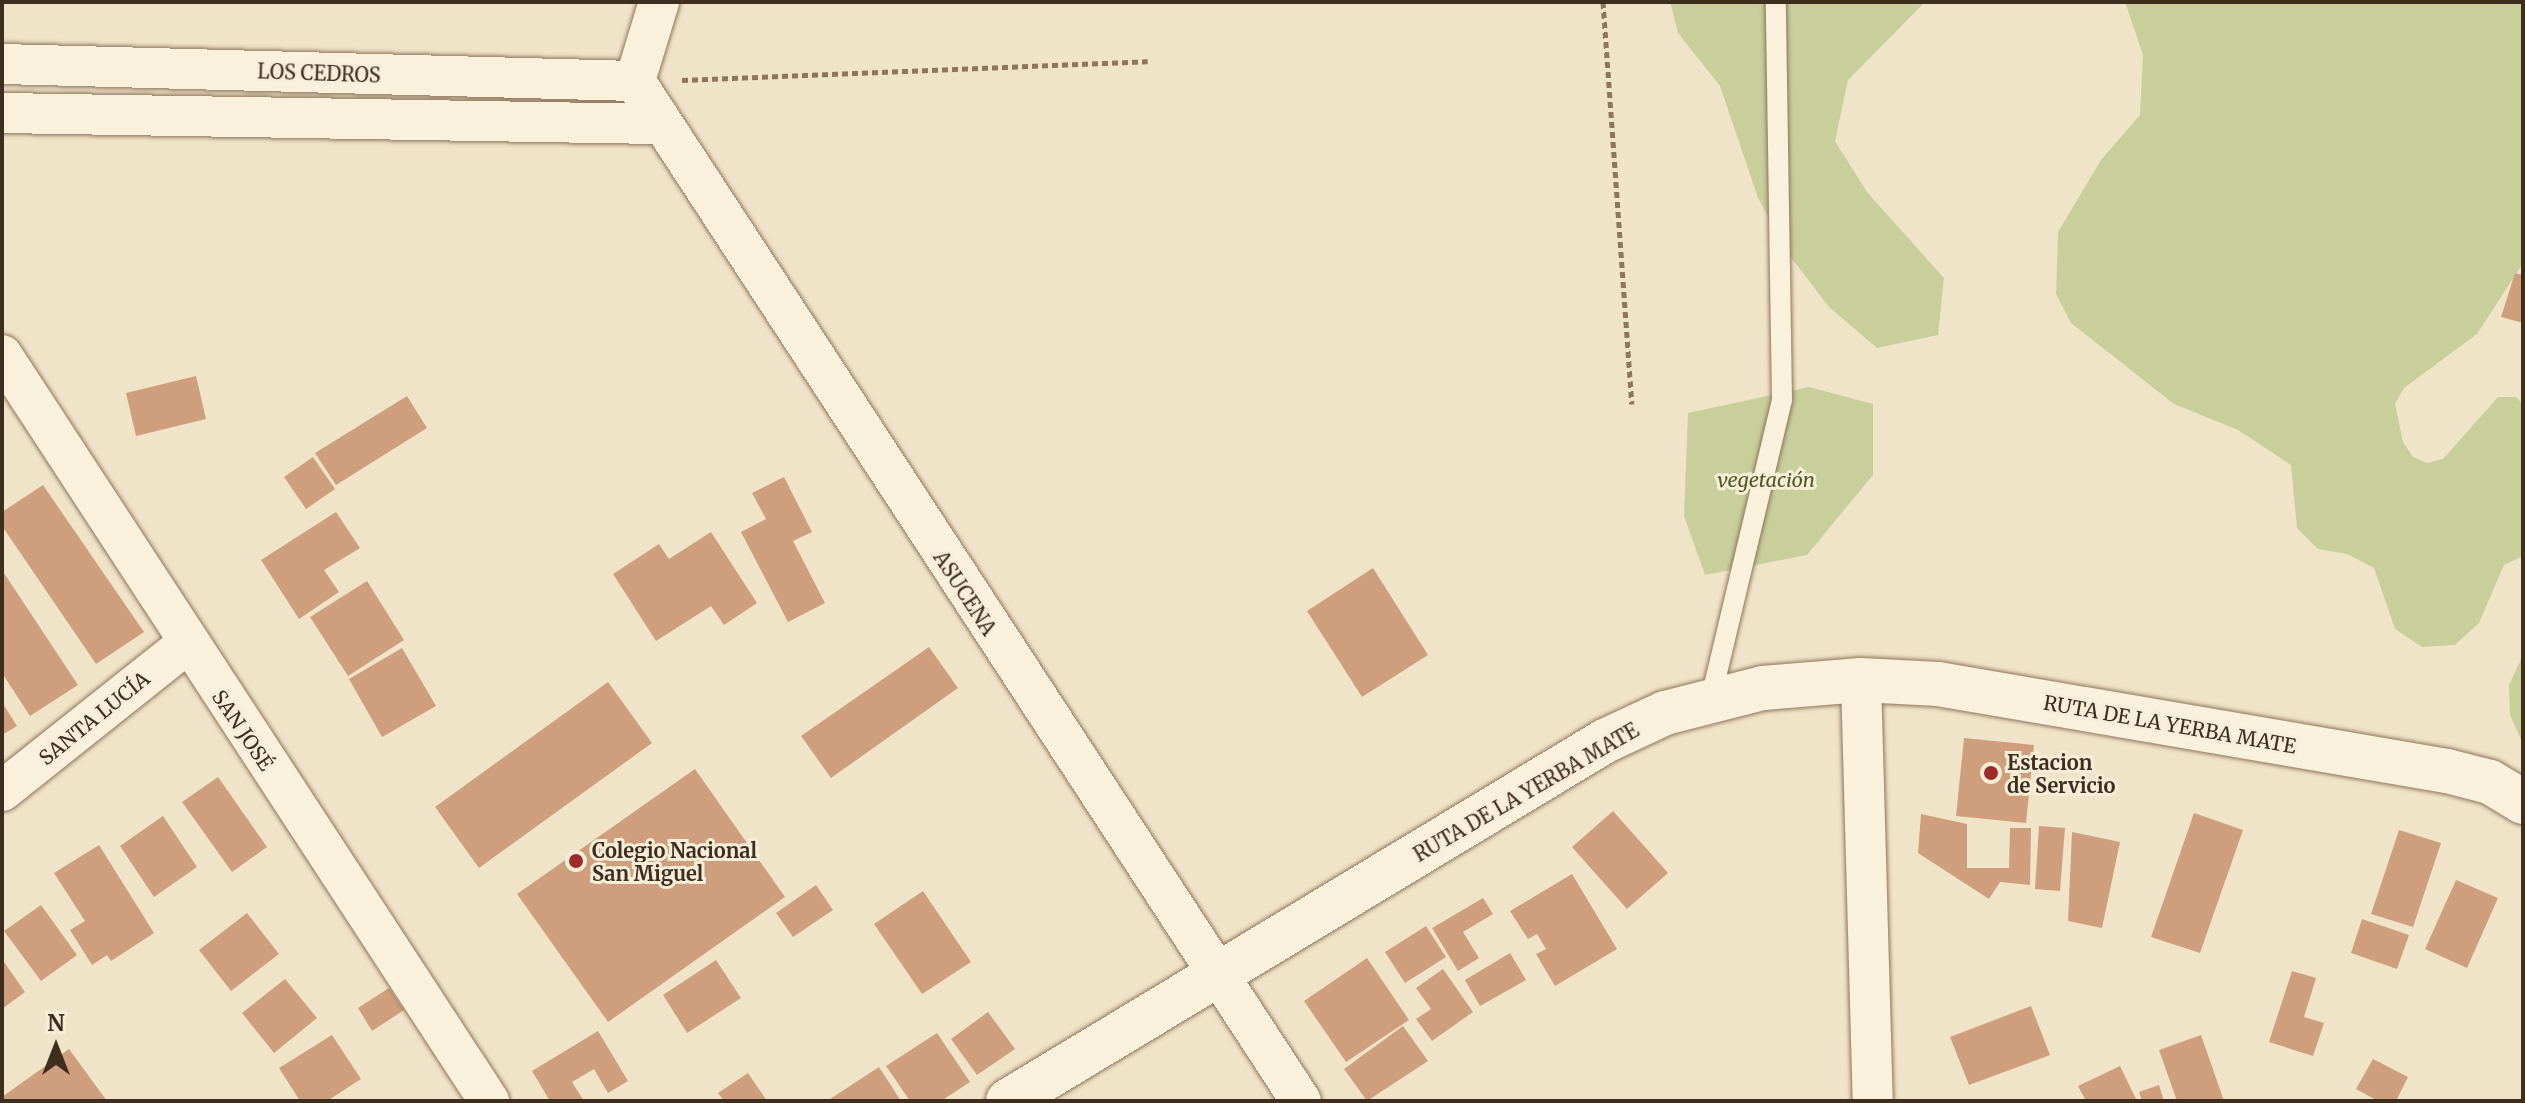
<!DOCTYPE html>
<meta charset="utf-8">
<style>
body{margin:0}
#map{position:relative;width:2525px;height:1103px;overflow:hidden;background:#f0e4c8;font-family:Merriweather,serif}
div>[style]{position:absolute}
.green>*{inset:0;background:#c9cf9b}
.building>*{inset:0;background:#cf9f7d}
.path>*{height:5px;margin-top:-2.5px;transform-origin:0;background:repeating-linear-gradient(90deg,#8d765c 0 6px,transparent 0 10px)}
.roads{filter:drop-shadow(0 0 2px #8d765c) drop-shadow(0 0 2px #8d765c)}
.service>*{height:20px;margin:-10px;padding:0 10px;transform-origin:10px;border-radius:10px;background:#faf1dc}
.minor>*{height:40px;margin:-20px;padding:0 20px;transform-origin:20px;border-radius:20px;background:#faf1dc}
.secondary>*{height:44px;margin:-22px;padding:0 22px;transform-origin:22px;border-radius:22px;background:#faf1dc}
.dots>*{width:22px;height:22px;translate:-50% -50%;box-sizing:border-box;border:4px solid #f7eed8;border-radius:50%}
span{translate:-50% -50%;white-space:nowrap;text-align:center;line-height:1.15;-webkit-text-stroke:6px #f7eed8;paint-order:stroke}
.street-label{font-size:20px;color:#3d2e20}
.park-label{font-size:20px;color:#4d5a26;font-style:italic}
.poi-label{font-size:20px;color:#3d2e20;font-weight:700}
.left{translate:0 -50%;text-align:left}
.frame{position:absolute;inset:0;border:4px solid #3d2e20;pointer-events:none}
.north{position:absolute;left:16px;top:1007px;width:80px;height:80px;-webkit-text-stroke:6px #f7eed8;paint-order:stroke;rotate:0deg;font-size:22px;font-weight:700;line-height:32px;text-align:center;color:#3d2e20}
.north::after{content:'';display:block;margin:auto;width:28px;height:36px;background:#3d2e20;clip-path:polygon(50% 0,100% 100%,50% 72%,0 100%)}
</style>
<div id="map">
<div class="green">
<div style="clip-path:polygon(1670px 2px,1925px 2px,1848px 80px,1835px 141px,1867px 192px,1944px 278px,1938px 335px,1877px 348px,1829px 307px,1790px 256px,1758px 198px,1720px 86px,1678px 33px)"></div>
<div style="clip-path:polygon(2125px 2px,2523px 2px,2523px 263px,2477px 334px,2404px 388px,2395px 404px,2403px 442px,2413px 457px,2427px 463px,2443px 459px,2498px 397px,2516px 397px,2523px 405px,2523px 556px,2504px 565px,2479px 623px,2455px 645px,2422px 647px,2395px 629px,2374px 568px,2347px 554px,2318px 549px,2297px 528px,2291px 465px,2238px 430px,2174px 404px,2071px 323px,2056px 294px,2058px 232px,2101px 160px,2140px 115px,2143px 55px)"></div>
<div style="clip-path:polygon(1809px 387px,1873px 404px,1873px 475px,1807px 555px,1705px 575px,1684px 516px,1688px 413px)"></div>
<div style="clip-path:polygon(2523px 655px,2523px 744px,2510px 715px,2509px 685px)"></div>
</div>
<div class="building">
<div style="clip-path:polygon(2515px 273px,2523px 275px,2523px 323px,2501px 317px)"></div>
<div style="clip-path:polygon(196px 376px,206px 419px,136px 436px,126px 393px)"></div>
<div style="clip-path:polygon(407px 396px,427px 428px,336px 485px,315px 453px)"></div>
<div style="clip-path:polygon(313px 457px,335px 489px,306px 509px,284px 477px)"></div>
<div style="clip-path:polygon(784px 477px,812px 532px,793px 541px,825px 603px,788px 622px,741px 532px,766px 519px,752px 493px)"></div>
<div style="clip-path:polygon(43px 485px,144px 632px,96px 664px,2px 526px,2px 512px)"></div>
<div style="clip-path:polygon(336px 512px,360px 548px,324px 570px,339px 592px,299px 619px,261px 560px)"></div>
<div style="clip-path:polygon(711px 532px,757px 603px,724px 625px,711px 606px,656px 641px,613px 574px,659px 544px,669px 559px)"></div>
<div style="clip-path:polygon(1373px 568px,1428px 655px,1362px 697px,1307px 611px)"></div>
<div style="clip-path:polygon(2px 570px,78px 685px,30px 716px,2px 673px)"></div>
<div style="clip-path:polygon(367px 581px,404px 640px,348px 676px,310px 617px)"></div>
<div style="clip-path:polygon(929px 647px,958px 688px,831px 778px,801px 736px)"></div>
<div style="clip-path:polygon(402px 648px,436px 706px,382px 737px,349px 679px)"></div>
<div style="clip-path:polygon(608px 682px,652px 743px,479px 868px,435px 807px)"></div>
<div style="clip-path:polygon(2px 702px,17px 726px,2px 735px)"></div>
<div style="clip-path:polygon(1964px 738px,2034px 745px,2026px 823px,1956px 816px)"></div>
<div style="clip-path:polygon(695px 769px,785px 897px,608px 1022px,517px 894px)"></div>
<div style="clip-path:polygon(218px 777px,267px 847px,232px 872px,182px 802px)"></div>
<div style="clip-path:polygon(1613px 811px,1668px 873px,1627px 909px,1572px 847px)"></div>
<div style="clip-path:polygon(2194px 813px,2243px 830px,2200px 953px,2151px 937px)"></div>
<div style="clip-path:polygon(1921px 814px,1967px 824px,1967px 868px,2009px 868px,2010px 828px,2031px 828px,2030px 885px,2000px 882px,1989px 899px,1918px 853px)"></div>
<div style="clip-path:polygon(163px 816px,197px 867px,154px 897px,120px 846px)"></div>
<div style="clip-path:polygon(2039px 826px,2065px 828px,2060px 891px,2035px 889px)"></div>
<div style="clip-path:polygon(2399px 830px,2441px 843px,2413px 927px,2371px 914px)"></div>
<div style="clip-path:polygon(2072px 832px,2120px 842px,2102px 928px,2068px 921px)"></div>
<div style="clip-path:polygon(99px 845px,154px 933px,111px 961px,107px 955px,92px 965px,70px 930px,85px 921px,54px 873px)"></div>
<div style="clip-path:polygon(1572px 874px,1617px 949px,1555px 986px,1536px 954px,1546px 949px,1537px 934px,1528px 939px,1510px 911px)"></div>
<div style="clip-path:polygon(2456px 880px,2498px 898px,2467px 968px,2425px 949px)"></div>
<div style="clip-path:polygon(816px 885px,833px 910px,793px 937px,776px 913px)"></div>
<div style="clip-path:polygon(923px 891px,971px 962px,922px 994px,874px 924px)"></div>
<div style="clip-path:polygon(1483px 898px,1493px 914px,1463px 932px,1479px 958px,1458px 971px,1432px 928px)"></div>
<div style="clip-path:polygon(41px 905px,77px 955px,41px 981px,4px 931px)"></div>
<div style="clip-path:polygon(247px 913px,279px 954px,231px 991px,199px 950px)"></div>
<div style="clip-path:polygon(2362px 919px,2409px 935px,2397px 969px,2351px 953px)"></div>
<div style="clip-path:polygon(1426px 926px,1446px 957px,1405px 983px,1385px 952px)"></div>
<div style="clip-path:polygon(1510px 953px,1526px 980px,1480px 1006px,1465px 980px)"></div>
<div style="clip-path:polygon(1367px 958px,1409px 1020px,1346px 1062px,1304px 1001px)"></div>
<div style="clip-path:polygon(2px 959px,25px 992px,2px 1009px)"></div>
<div style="clip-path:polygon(716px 960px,741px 998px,687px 1033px,663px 995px)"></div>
<div style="clip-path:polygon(1443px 969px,1473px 1012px,1432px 1041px,1416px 1019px,1431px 1009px,1416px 988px)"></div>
<div style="clip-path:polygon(2292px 971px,2316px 978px,2304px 1017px,2324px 1023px,2313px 1056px,2269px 1042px)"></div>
<div style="clip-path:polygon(285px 979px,317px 1018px,274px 1053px,242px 1013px)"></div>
<div style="clip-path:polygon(389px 988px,404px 1010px,372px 1031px,358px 1008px)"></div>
<div style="clip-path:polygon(2031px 1006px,2050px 1055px,1969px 1085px,1950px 1037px)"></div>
<div style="clip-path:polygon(988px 1012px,1015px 1049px,977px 1075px,951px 1039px)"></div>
<div style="clip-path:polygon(1403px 1026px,1428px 1061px,1367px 1101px,1344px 1069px)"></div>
<div style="clip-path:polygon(598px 1031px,628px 1081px,608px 1093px,594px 1069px,572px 1082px,584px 1101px,550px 1101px,532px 1071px)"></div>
<div style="clip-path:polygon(937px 1033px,970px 1082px,941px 1101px,910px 1101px,886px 1066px)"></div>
<div style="clip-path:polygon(332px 1035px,361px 1079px,327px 1101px,300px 1101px,279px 1068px)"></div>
<div style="clip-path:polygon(2201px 1035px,2224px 1101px,2177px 1101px,2159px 1050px)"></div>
<div style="clip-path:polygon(69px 1049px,107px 1101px,2px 1101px,2px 1097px)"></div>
<div style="clip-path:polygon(2373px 1059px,2408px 1077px,2396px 1101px,2378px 1101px,2356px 1089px)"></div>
<div style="clip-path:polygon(2120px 1066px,2137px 1101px,2086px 1101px,2078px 1086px)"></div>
<div style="clip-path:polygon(879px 1067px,901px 1101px,827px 1101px)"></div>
<div style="clip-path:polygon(748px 1073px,767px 1101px,724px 1101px,718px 1093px)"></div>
<div style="clip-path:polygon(2159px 1085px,2164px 1101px,2142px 1101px,2139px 1092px)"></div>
</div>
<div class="path">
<div style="left:1603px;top:2px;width:403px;rotate:85.9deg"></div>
<div style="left:682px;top:80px;width:466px;rotate:-2.3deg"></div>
</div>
<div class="roads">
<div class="service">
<div style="left:1711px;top:698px;width:306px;rotate:-76.6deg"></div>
<div style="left:1782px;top:400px;width:398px;rotate:-90.9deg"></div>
</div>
<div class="minor">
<div style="left:2px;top:64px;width:633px;rotate:1.54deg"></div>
<div style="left:635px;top:81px;width:1218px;rotate:56.86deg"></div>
<div style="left:635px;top:81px;width:83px;rotate:-73.1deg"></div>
<div style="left:2px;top:113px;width:657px;rotate:0.96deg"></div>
<div style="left:2px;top:355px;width:891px;rotate:56.86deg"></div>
<div style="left:1861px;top:680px;width:421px;rotate:88.4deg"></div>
<div style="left:2px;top:791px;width:236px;rotate:-38.5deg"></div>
</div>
<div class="secondary">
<div style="left:1008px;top:1101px;width:697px;rotate:-31.09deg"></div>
<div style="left:1605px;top:741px;width:66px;rotate:-25deg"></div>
<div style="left:1665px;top:713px;width:101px;rotate:-14.3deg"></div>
<div style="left:1763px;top:688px;width:98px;rotate:-4.7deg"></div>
<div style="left:1861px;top:680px;width:77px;rotate:3deg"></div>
<div style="left:1938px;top:684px;width:516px;rotate:9.7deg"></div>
<div style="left:2447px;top:771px;width:44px;rotate:14.3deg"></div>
<div style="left:2490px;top:782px;width:39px;rotate:31deg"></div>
</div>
</div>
<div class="dots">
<div style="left:1991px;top:773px;background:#9e2a2b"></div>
<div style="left:576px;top:861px;background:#9e2a2b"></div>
</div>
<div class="street-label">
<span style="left:319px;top:73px;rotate:2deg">LOS CEDROS</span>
<span style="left:965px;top:593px;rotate:57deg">ASUCENA</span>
<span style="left:94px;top:718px;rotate:-39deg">SANTA LUCÍA</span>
<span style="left:2170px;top:724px;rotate:10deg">RUTA DE LA YERBA MATE</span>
<span style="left:243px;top:730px;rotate:56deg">SAN JOSÉ</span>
<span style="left:1526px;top:792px;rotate:-30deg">RUTA DE LA YERBA MATE</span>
</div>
<div class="park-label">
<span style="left:1766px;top:479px">vegetación</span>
</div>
<div class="poi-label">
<span class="left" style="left:2007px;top:774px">Estacion<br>de Servicio</span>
<span class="left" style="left:592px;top:862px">Colegio Nacional<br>San Miguel</span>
</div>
<div class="frame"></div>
<div class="north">N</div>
</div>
